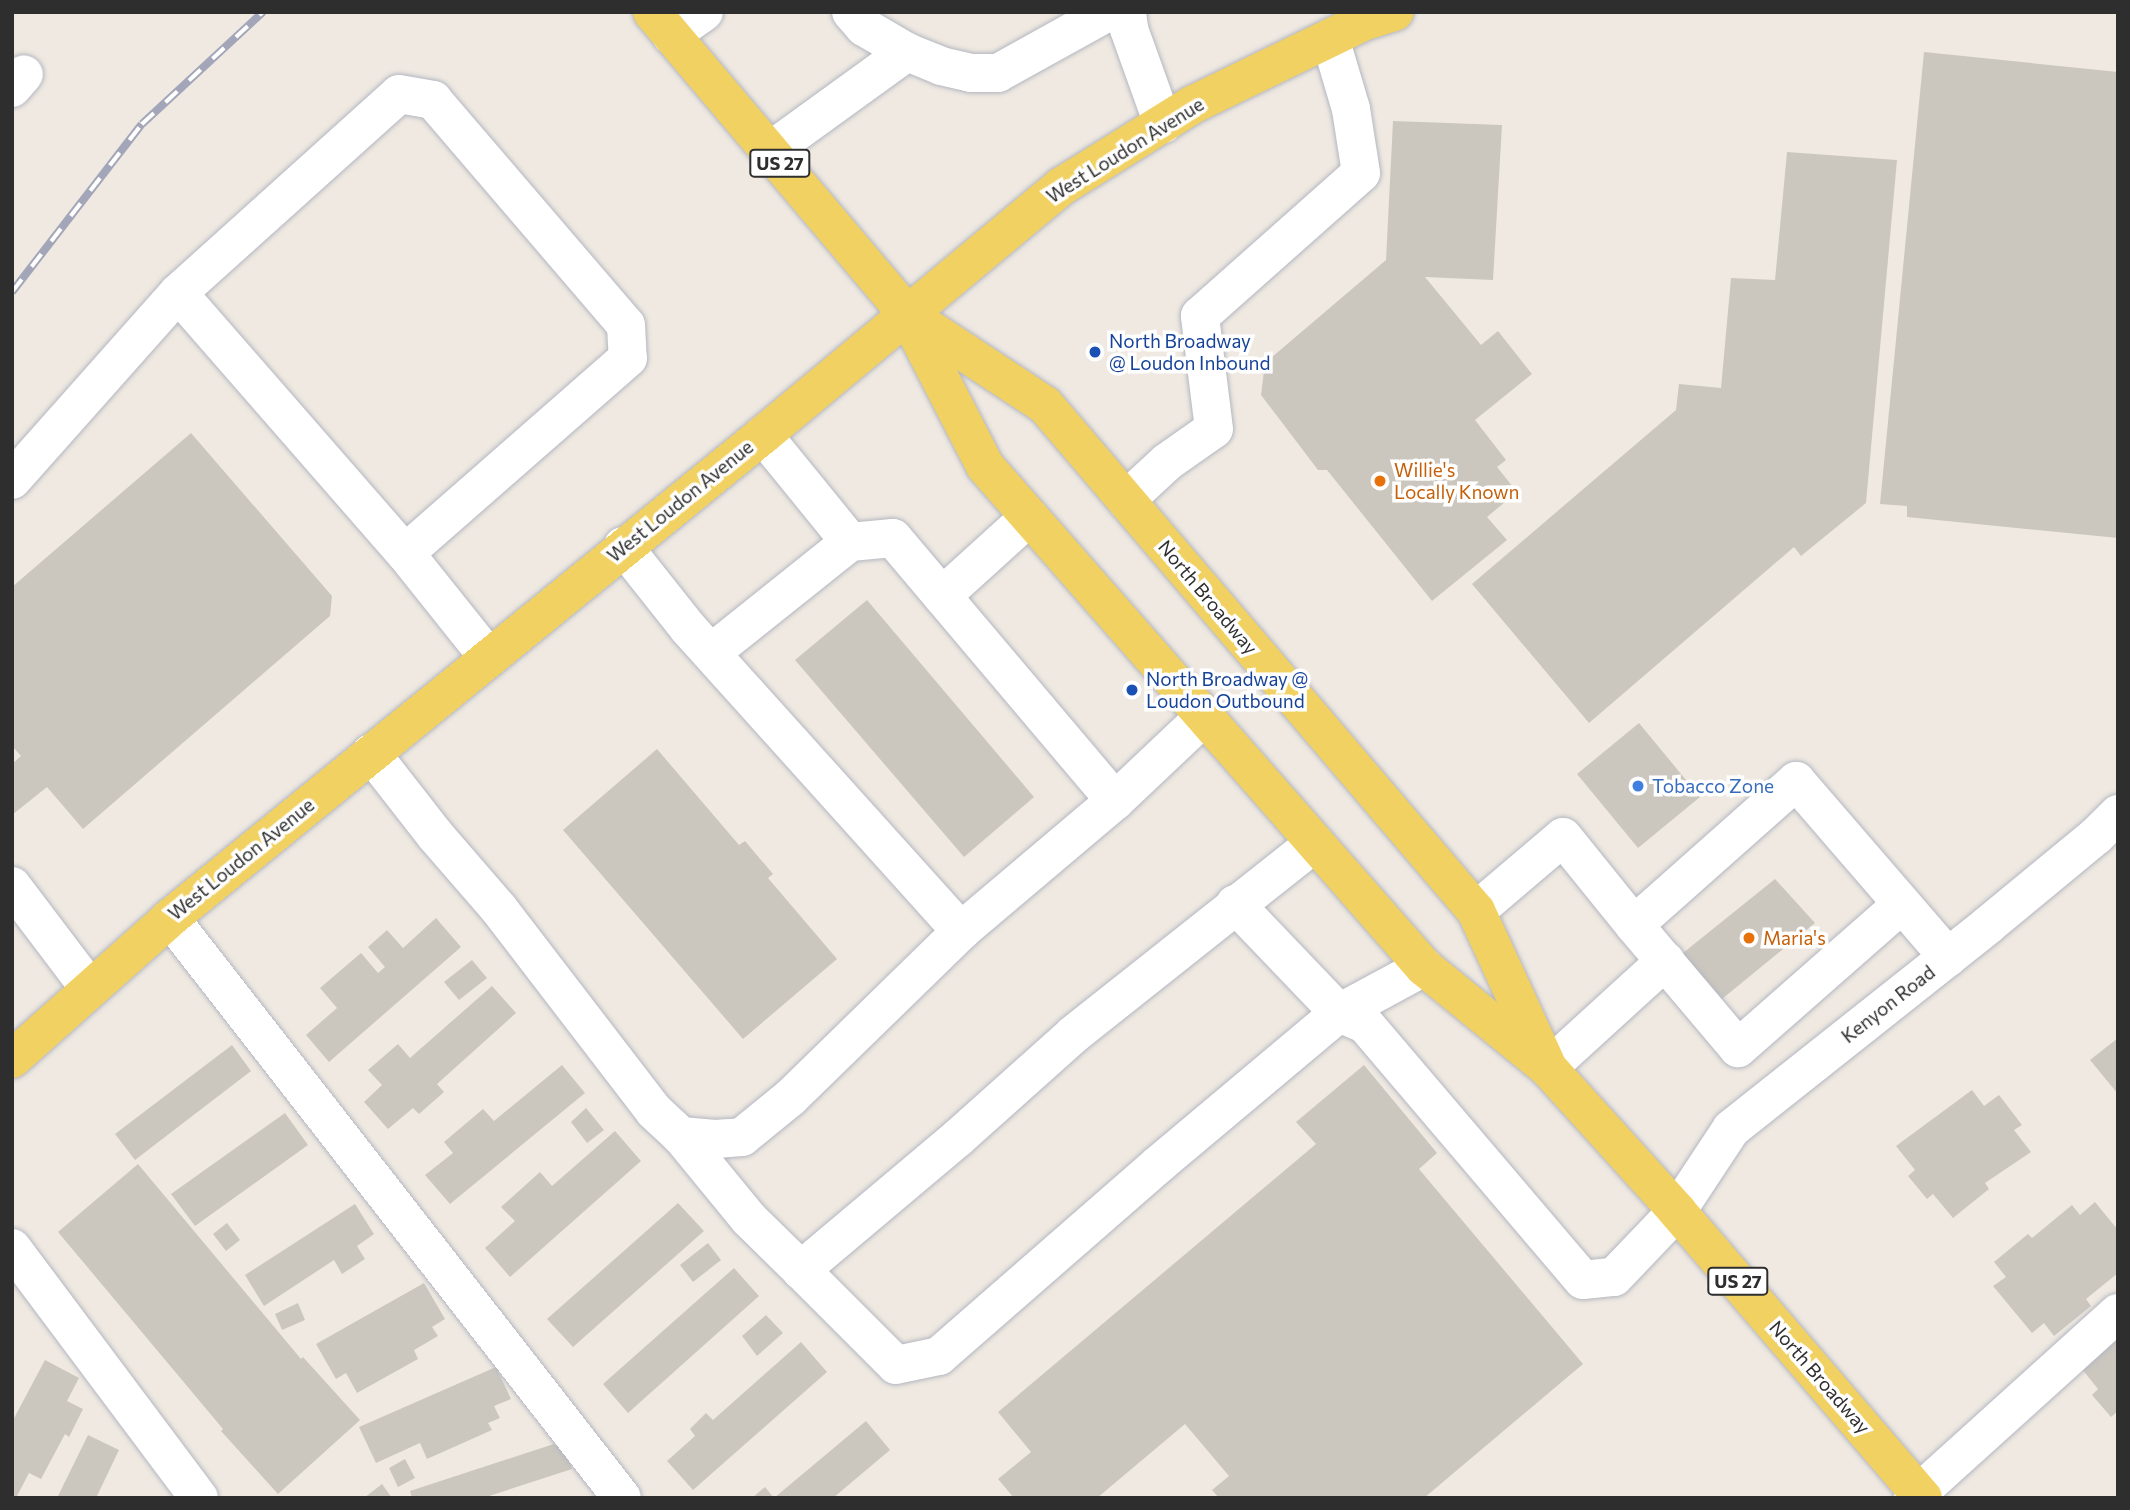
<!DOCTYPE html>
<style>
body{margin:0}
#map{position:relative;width:2130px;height:1510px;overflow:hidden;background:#efe9e1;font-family:Commissioner,sans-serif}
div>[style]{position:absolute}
.building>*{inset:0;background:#cbc7bf}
.roads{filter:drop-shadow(0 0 2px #b4b7c1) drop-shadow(0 0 2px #b4b7c1)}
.minor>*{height:38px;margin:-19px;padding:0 19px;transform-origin:19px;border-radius:19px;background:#fff}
.major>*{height:38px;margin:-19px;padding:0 19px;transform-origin:19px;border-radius:19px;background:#f2d163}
.rail>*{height:8px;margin-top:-4px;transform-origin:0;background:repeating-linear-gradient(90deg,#fff 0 16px,#a3a6b8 0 32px);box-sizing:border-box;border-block:2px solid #a3a6b8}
.dots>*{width:19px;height:19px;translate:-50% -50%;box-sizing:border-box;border:4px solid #fff;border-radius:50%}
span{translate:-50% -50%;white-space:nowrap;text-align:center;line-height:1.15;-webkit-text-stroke:7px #fff;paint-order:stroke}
.shield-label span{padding:2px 5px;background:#fff;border:2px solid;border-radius:5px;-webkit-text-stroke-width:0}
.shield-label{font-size:18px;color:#2e2e2e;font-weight:700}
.street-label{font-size:19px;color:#2e2e2e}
.transit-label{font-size:19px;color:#164399}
.left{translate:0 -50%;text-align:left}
.food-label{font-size:19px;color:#c56008}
.shop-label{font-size:19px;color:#366cbe}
.frame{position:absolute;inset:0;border:14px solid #2e2e2e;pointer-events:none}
</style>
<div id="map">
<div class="building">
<div style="clip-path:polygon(1924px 52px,2118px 72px,2118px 538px,1907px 517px,1907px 506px,1880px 504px)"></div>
<div style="clip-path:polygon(1393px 121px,1502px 125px,1493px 280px,1425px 277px,1481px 345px,1498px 331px,1532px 374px,1475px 420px,1506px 460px,1497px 467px,1517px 492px,1487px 517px,1507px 540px,1432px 601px,1327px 470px,1318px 470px,1261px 395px,1265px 363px,1386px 260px)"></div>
<div style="clip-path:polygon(1787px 152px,1897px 160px,1866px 503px,1801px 556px,1794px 547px,1589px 723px,1472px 584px,1676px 410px,1679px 384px,1721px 388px,1731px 278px,1775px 280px)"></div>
<div style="clip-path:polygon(191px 433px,332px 596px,330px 616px,83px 829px,47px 787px,12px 815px,12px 764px,21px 756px,12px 746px,12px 587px)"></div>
<div style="clip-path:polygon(867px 600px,1034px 797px,964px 857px,795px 660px)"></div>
<div style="clip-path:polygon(1639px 723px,1700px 797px,1638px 848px,1577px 774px)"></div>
<div style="clip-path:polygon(657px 749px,739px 845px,745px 841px,773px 874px,768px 878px,837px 959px,743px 1039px,563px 830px)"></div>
<div style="clip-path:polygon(1775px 879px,1815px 923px,1722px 999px,1683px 953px)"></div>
<div style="clip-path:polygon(436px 918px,461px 947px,329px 1062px,306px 1035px,337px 1008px,320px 988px,361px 953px,378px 973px,385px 967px,368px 947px,387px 930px,403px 948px)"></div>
<div style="clip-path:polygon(472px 960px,487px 978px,459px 1000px,444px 982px)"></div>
<div style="clip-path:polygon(492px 986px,516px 1013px,437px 1084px,444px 1092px,419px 1114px,413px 1108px,388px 1129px,364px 1102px,382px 1085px,368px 1070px,398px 1044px,410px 1058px)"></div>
<div style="clip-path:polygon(2118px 1038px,2118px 1094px,2090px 1060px)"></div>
<div style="clip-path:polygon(232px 1045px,251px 1071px,135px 1160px,115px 1134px)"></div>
<div style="clip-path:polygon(562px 1065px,585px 1093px,450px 1204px,425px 1175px,453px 1153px,444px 1142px,483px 1109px,494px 1121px)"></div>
<div style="clip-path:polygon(1364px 1065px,1437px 1153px,1419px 1169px,1583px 1364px,1424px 1498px,1219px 1498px,1212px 1490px,1229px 1476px,1185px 1424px,1097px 1498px,1014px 1498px,998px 1479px,1031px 1452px,998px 1412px,1316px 1144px,1296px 1122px)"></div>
<div style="clip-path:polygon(1972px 1090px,1984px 1106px,1999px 1095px,2022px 1125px,2014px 1130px,2031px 1152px,1985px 1183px,1989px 1189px,1953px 1218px,1933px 1194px,1927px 1199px,1908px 1176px,1915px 1170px,1896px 1146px)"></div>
<div style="clip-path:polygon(586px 1108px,604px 1130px,587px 1143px,571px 1122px)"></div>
<div style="clip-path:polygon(285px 1113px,308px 1145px,195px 1226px,171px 1194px)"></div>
<div style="clip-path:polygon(615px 1131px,641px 1161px,510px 1277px,485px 1248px,515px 1221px,501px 1207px,540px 1172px,552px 1186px)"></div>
<div style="clip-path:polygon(138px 1164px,301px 1359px,303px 1357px,360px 1420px,278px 1494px,221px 1431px,223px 1429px,58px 1232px)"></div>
<div style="clip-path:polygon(2095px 1202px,2118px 1230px,2118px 1273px,2086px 1299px,2091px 1306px,2054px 1336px,2044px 1323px,2032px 1333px,1993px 1286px,2006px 1277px,1994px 1262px,2028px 1234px,2032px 1238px,2072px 1205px,2080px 1215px)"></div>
<div style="clip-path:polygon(678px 1203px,704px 1231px,573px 1347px,547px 1319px)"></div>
<div style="clip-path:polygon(355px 1204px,374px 1234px,357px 1246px,365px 1259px,342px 1274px,334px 1260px,264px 1306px,245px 1275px)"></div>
<div style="clip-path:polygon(227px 1223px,240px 1240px,226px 1251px,213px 1234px)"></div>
<div style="clip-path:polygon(708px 1243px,721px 1260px,693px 1282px,680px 1265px)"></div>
<div style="clip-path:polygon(734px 1268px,759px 1296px,628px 1413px,603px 1384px)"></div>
<div style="clip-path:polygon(424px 1283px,445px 1319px,432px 1327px,438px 1336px,414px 1350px,418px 1359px,357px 1393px,346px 1373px,336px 1379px,316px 1344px)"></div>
<div style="clip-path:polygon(298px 1303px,305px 1320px,282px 1330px,275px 1314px)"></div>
<div style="clip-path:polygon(766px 1315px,783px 1333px,757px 1356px,742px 1336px)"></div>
<div style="clip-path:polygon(2118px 1337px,2118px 1411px,2111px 1417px,2092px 1395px,2098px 1389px,2078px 1364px)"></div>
<div style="clip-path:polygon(801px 1342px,827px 1372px,693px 1490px,667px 1461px,695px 1436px,690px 1429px,706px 1413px,713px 1420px)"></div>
<div style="clip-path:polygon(45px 1360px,79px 1378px,67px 1401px,83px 1409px,69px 1437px,65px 1434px,41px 1479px,29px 1473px,16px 1498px,12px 1498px,12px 1422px)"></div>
<div style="clip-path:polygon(496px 1367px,511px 1399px,494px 1406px,500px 1418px,488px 1423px,492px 1430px,427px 1459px,420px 1443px,376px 1463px,359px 1427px)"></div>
<div style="clip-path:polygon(866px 1421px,890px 1450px,833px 1498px,752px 1498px,765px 1487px,774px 1498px)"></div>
<div style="clip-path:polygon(88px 1435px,119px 1450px,96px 1498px,57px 1498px)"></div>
<div style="clip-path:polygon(563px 1441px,572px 1469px,483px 1498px,412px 1498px,410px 1491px)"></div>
<div style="clip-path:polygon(405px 1459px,415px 1478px,398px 1487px,389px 1468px)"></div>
<div style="clip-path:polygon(382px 1484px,392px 1498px,364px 1498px)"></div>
</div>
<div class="roads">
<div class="minor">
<div style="left:851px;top:12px;width:20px;rotate:49deg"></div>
<div style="left:864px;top:27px;width:50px;rotate:30.2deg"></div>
<div style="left:907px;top:52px;width:37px;rotate:22deg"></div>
<div style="left:941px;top:66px;width:31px;rotate:13deg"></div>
<div style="left:971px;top:73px;width:27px"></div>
<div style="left:998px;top:73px;width:126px;rotate:-29deg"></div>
<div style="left:1127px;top:12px;width:17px;rotate:83deg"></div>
<div style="left:1129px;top:29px;width:101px;rotate:70.3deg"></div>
<div style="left:671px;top:35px;width:40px;rotate:-34.9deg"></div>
<div style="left:12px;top:88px;width:18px;rotate:-49deg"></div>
<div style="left:770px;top:151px;width:169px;rotate:-35.9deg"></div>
<div style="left:178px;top:293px;width:345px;rotate:48.9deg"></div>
<div style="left:763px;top:435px;width:138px;rotate:50.9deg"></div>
<div style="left:12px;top:480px;width:250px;rotate:-48.4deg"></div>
<div style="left:178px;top:293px;width:297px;rotate:-42deg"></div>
<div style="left:399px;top:94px;width:35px;rotate:10deg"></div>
<div style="left:433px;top:100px;width:296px;rotate:49.4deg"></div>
<div style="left:626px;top:325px;width:33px;rotate:87deg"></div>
<div style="left:628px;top:358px;width:296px;rotate:138.8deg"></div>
<div style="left:405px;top:553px;width:133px;rotate:51.4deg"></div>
<div style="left:1126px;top:500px;width:56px;rotate:-42.8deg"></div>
<div style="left:1167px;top:462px;width:57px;rotate:-35.1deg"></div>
<div style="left:1214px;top:429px;width:114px;rotate:-97.1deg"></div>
<div style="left:1200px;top:316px;width:215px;rotate:-41.6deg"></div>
<div style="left:1361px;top:173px;width:65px;rotate:-98.9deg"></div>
<div style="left:1351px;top:109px;width:74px;rotate:-106.5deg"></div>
<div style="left:623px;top:546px;width:105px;rotate:51.6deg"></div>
<div style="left:688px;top:628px;width:408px;rotate:48deg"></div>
<div style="left:942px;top:596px;width:118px;rotate:-42.2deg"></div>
<div style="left:711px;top:653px;width:178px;rotate:-38.6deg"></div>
<div style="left:850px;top:542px;width:43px;rotate:-5.3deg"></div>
<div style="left:893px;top:538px;width:344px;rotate:49.8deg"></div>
<div style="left:371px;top:753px;width:104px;rotate:52deg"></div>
<div style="left:435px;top:835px;width:98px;rotate:49.1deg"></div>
<div style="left:499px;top:909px;width:255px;rotate:52.5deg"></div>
<div style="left:654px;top:1111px;width:37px;rotate:43deg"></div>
<div style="left:681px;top:1136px;width:34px;rotate:5deg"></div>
<div style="left:715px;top:1139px;width:27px;rotate:-4deg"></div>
<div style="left:742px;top:1137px;width:63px;rotate:-39.2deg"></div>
<div style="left:791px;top:1097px;width:238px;rotate:-44.3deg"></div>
<div style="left:961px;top:931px;width:202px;rotate:-40.2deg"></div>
<div style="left:1115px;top:801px;width:125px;rotate:-43.4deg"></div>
<div style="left:1315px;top:843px;width:309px;rotate:141.6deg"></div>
<div style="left:1073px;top:1035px;width:153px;rotate:138.2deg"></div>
<div style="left:959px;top:1137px;width:207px;rotate:139.9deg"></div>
<div style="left:801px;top:1270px;width:134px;rotate:45deg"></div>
<div style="left:896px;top:1365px;width:44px;rotate:-11.8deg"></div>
<div style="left:939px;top:1356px;width:292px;rotate:-41.1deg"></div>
<div style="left:1159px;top:1164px;width:235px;rotate:-40deg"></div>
<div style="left:1339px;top:1013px;width:97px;rotate:-28.4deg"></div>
<div style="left:12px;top:886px;width:129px;rotate:52.9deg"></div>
<div style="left:1235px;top:904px;width:151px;rotate:46.3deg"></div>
<div style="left:1339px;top:1013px;width:28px;rotate:23deg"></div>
<div style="left:1365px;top:1024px;width:336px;rotate:49.6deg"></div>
<div style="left:1583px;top:1280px;width:31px;rotate:-6deg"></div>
<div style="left:1614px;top:1277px;width:91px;rotate:-46.3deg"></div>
<div style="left:1677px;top:1211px;width:98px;rotate:-56.6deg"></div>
<div style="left:1731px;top:1129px;width:328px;rotate:-38.4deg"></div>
<div style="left:1988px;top:925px;width:140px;rotate:-39.5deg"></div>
<div style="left:2096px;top:836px;width:31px;rotate:-45deg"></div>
<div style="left:1901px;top:905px;width:217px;rotate:138.7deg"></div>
<div style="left:1738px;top:1048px;width:161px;rotate:-130.2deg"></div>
<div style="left:1634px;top:925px;width:217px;rotate:-41.6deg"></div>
<div style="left:1796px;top:781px;width:233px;rotate:49.2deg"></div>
<div style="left:1476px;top:911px;width:114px;rotate:-40.4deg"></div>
<div style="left:1563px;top:837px;width:113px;rotate:51.1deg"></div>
<div style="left:170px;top:918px;width:735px;rotate:52.07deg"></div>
<div style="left:1548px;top:1068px;width:159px;rotate:-42.4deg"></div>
<div style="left:681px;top:1136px;width:107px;rotate:50.7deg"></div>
<div style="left:749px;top:1219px;width:73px;rotate:44.4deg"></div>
<div style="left:12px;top:1248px;width:312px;rotate:53.2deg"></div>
<div style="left:1913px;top:1498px;width:276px;rotate:-42.1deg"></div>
</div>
<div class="major">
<div style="left:652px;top:12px;width:395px;rotate:49.8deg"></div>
<div style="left:907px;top:314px;width:171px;rotate:62.8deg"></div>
<div style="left:985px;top:466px;width:666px;rotate:48.77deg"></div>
<div style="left:1424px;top:967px;width:160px;rotate:39.2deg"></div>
<div style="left:1548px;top:1068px;width:193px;rotate:47.9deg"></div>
<div style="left:1677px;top:1211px;width:378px;rotate:49.4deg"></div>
<div style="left:908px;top:315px;width:164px;rotate:33.3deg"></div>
<div style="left:1045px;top:405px;width:665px;rotate:49.58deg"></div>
<div style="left:1476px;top:911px;width:165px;rotate:65.3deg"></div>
<div style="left:12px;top:1059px;width:212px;rotate:-41.7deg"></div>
<div style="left:170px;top:918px;width:765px;rotate:-39.16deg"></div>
<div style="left:763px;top:435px;width:389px;rotate:-39.8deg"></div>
<div style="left:1062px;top:186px;width:153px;rotate:-31.9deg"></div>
<div style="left:1192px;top:105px;width:192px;rotate:-25.9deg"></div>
<div style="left:1365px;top:21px;width:31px;rotate:-17deg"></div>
</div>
</div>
<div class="rail">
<div style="left:12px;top:292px;width:212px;rotate:-52.3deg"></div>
<div style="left:142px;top:124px;width:165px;rotate:-42.8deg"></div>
</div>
<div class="dots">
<div style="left:1095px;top:352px;background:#1a4fb4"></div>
<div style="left:1380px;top:481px;background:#e8710a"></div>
<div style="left:1132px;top:690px;background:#1a4fb4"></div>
<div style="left:1638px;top:786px;background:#3f7fe0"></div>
<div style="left:1749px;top:938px;background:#e8710a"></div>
</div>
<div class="shield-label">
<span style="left:780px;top:163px">US 27</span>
<span style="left:1738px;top:1281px">US 27</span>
</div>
<div class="street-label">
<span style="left:1125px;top:150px;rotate:-32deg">West Loudon Avenue</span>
<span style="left:680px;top:501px;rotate:-39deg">West Loudon Avenue</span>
<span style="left:1208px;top:597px;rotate:50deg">North Broadway</span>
<span style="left:241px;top:859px;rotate:-39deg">West Loudon Avenue</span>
<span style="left:1888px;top:1004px;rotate:-38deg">Kenyon Road</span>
<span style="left:1820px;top:1377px;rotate:49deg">North Broadway</span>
</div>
<div class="transit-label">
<span class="left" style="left:1109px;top:352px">North Broadway<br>@ Loudon Inbound</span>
<span class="left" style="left:1146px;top:690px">North Broadway @<br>Loudon Outbound</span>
</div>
<div class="food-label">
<span class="left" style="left:1394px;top:481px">Willie's<br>Locally Known</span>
<span class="left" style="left:1763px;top:938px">Maria's</span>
</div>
<div class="shop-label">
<span class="left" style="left:1652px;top:786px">Tobacco Zone</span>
</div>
<div class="frame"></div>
</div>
